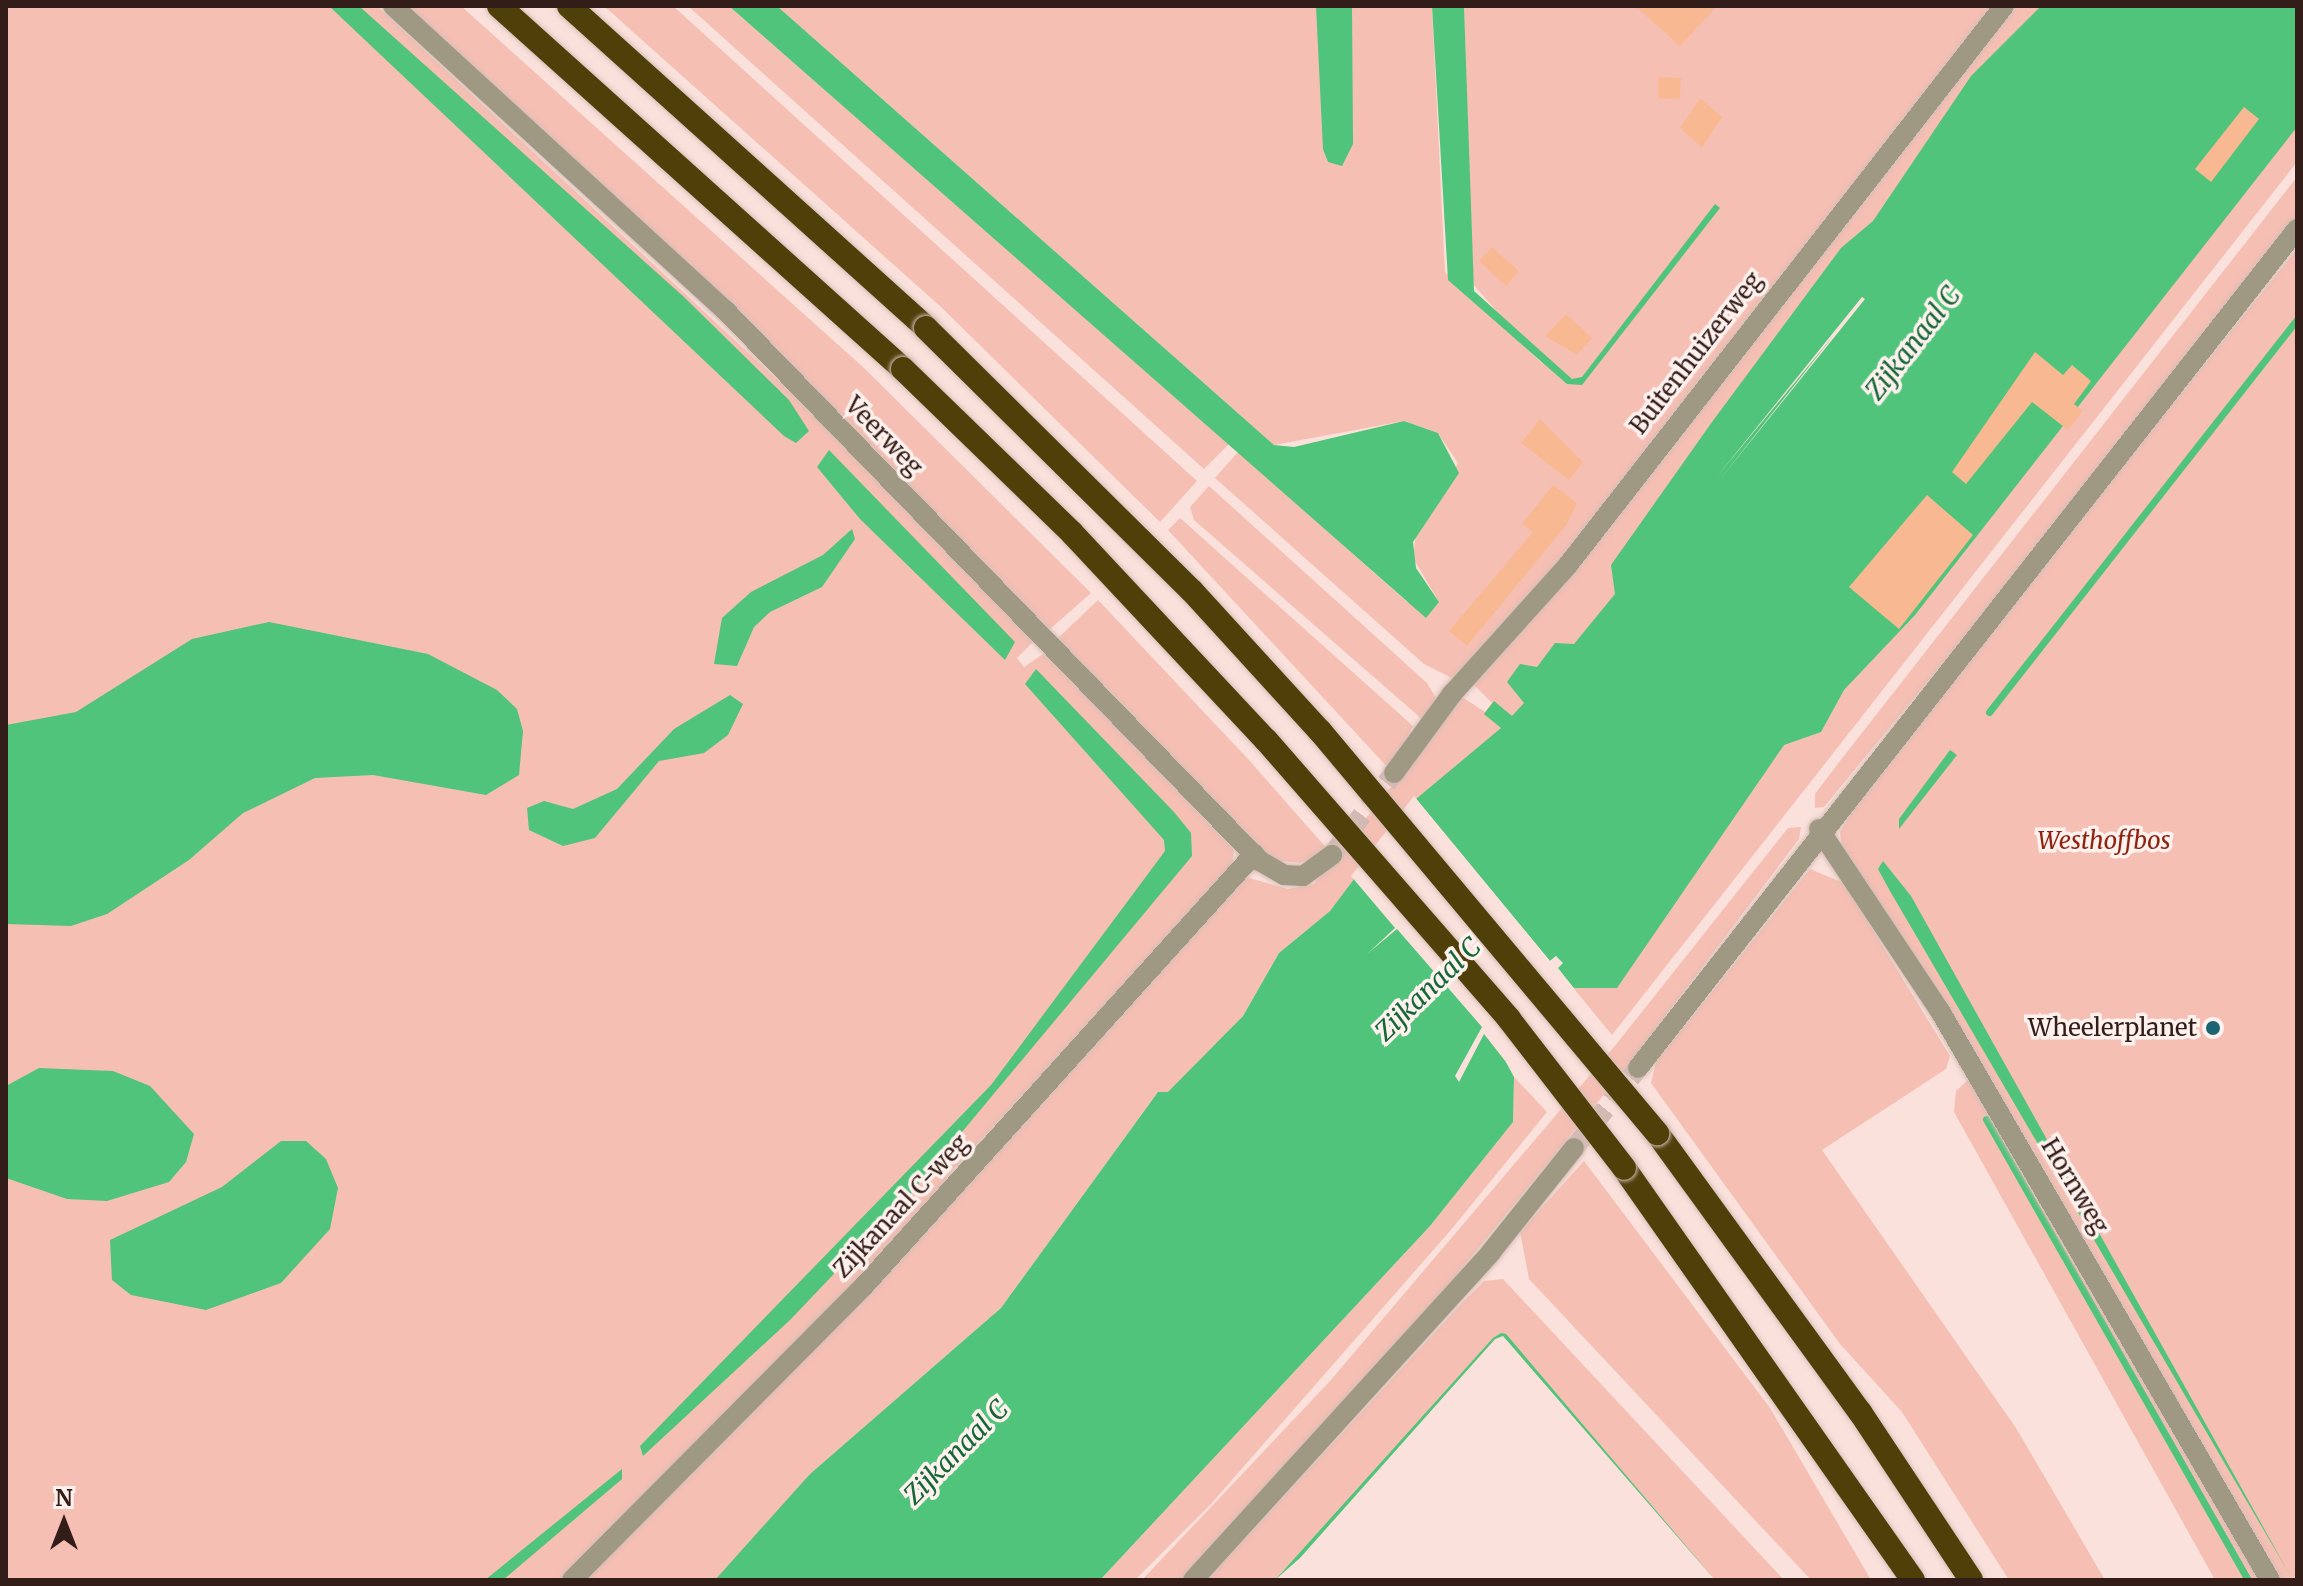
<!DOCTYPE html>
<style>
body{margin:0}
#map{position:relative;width:2303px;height:1586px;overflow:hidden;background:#fae1db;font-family:Merriweather,serif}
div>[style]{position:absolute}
.green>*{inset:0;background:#f6bfb3}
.water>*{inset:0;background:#4fc47a}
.pier>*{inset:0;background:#fae1db}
.stream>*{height:7px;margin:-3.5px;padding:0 3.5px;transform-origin:3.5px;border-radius:3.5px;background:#4fc47a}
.building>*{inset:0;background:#f8b992}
.minor-tunnel>*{height:20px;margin-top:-10px;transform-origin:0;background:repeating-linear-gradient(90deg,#d2bab4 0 20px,transparent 0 30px)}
.roads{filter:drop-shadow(0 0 2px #d6beb8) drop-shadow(0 0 2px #d6beb8)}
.minor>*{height:20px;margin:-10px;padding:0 10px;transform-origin:10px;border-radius:10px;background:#9f9882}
.highway>*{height:24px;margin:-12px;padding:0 12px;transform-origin:12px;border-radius:12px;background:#4f400a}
.bridges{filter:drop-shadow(0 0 2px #d6beb8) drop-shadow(0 0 2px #d6beb8)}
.highway-bridge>*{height:24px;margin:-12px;padding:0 12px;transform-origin:12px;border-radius:12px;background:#4f400a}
.dots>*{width:22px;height:22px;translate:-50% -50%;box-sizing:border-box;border:4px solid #fef1ee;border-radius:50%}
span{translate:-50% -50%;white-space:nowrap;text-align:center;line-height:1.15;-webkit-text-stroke:7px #fef1ee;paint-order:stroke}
.street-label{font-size:24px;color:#331d19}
.park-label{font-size:24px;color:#8f2511;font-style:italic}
.poi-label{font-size:24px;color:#331d19}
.right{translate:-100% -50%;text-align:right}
.water-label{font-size:26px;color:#146737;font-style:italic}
.frame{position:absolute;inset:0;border:8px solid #331d19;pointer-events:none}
.north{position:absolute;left:24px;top:1482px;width:80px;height:80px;-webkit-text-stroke:6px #fef1ee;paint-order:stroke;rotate:0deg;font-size:22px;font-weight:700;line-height:32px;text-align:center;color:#331d19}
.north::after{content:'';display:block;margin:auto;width:28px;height:36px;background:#331d19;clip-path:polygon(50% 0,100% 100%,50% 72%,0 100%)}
</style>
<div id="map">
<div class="green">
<div style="clip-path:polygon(6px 6px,377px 6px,849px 447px,1035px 640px,1017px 658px,1024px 667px,1046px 652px,1234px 850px,1232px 868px,950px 1173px,938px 1197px,565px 1580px,6px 1580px)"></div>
<div style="clip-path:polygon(397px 6px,461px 6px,864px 368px,1091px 593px,1049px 630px)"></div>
<div style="clip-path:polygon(604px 6px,673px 6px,1197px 481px,1160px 522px,941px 307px)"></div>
<div style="clip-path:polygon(688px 6px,729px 6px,1229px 444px,1204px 469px)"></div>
<div style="clip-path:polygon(777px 6px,1432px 6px,1445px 272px,1545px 366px,1472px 283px,1464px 6px,1993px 6px,1589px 528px,1452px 678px,1424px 664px,1215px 478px,1238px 452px,1407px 602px,1439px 602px,1413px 558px,1416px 532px,1458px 463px,1438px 433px,1404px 421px,1274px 445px)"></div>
<div style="clip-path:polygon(2012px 6px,2297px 6px,2297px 162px,1612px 1035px,1557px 968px,1556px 956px,1550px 961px,1416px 799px,1330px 911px,1279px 953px,1243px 1016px,1168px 1093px,1158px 1092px,1001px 1308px,810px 1474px,730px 1569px,715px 1580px,580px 1580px,1246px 877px,1288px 889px,1314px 884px,1462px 697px,1485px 712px,1492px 703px,1473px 684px,1578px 563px)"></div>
<div style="clip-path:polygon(2297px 177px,2297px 217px,1985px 612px,1824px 807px,1815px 808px,1815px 794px,1840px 761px)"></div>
<div style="clip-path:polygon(2297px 249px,2297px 1580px,2278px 1580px,2033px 1151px,1842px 850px,1840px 832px,1870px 781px)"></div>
<div style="clip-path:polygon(1209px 486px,1427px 683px,1436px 698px,1423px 720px,1194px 520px,1190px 507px)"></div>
<div style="clip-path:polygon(1180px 518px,1413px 726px,1390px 770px,1168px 530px)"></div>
<div style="clip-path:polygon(1098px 600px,1249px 760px,1329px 851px,1300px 863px,1272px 860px,1057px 639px)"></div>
<div style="clip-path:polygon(1801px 827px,1799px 839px,1632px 1060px,1454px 1278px,1196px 1564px,1180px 1580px,1142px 1580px,1330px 1381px,1618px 1042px,1788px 828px)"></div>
<div style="clip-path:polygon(1810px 869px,1844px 883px,1950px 1056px,1946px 1069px,1822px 1150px,2016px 1428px,2105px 1580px,2009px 1580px,1902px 1412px,1840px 1344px,1651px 1083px,1656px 1062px)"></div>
<div style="clip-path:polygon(1514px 1077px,1547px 1112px,1450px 1231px,1211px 1504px,1135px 1580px,1100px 1580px,1430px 1226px,1513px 1122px)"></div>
<div style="clip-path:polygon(1969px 1079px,2259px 1580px,2215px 1580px,1954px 1112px,1956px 1091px)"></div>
<div style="clip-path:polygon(1584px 1161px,1770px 1408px,1871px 1580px,1811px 1580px,1529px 1279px,1520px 1232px)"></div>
<div style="clip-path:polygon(1503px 1279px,1784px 1580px,1715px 1580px,1501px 1333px,1275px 1580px,1207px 1580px,1463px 1302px,1484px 1281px)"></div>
</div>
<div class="water">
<div style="clip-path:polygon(329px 6px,359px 6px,684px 297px,789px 400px,809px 431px,796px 443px,784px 436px)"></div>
<div style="clip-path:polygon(729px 6px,777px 6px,1274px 445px,1294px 447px,1404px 421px,1438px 433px,1459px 473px,1413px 542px,1416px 568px,1439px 602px,1426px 618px)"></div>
<div style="clip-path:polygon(1316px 6px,1352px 6px,1353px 144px,1342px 166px,1328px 162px,1323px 149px)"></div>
<div style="clip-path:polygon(1432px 6px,1464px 6px,1474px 291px,1572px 379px,1582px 377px,1715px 204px,1720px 208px,1582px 385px,1567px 384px,1448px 280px)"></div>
<div style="clip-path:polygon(2041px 6px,2297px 6px,2297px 127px,1915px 615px,1844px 690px,1821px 732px,1784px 745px,1617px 988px,1574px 988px,1557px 968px,1562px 963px,1556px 956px,1550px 961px,1416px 799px,1501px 728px,1484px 714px,1494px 701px,1512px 716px,1524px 703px,1507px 682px,1520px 664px,1537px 667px,1555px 643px,1574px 644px,1615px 594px,1611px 565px,1712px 422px,1841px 248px,1873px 221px,1971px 76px)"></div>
<div style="clip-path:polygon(829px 450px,1015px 642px,1005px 660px,860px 519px,817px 467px)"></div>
<div style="clip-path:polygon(852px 529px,855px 539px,822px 587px,770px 612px,754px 627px,737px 666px,714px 664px,722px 618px,751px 592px,823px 555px)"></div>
<div style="clip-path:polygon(269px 622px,428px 654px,497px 690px,517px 709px,523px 731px,519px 775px,486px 795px,373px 775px,315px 778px,243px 813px,189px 860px,107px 914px,71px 926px,6px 924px,6px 725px,76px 712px,192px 639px)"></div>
<div style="clip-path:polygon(1036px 669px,1174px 812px,1191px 833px,1192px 856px,912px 1192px,790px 1320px,643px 1456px,640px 1446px,991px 1085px,1165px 851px,1164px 840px,1025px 684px)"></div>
<div style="clip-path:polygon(730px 695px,743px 704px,728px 735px,704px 753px,659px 761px,595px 838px,563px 846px,529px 830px,527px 808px,544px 801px,573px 809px,617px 789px,674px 729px)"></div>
<div style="clip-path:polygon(1950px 750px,1957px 755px,1899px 829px,1899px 819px)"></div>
<div style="clip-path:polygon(1385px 838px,1514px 1077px,1513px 1122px,1430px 1226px,1100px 1580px,715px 1580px,810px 1474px,1001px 1308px,1158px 1092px,1168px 1092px,1243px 1016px,1279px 953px,1330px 911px)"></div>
<div style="clip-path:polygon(1883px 861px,1911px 896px,2290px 1575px,1890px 891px,1878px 869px)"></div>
<div style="clip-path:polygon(39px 1068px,113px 1071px,150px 1086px,194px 1134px,186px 1162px,169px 1182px,107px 1201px,67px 1199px,6px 1178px,6px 1086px)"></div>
<div style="clip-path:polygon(281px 1141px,306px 1141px,326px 1159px,338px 1188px,330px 1229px,281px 1283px,206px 1310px,131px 1295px,112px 1280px,110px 1240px,222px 1187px)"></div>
<div style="clip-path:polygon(1501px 1333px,1506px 1334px,1715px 1580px,1503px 1336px,1495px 1339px,1300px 1558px,1275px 1580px,1493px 1338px)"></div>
<div style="clip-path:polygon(622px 1469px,622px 1479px,503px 1580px,485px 1580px)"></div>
</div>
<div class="pier">
<div style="clip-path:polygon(1862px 297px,1865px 299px,1718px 482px,1834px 335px,1715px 479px)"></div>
<div style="clip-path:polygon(1414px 796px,1550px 961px,1556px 956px,1563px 963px,1558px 968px,1576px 991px,1509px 1055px,1517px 1076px,1484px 1034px,1459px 1082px,1455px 1076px,1482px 1027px,1397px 929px,1367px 954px,1395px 928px,1351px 876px)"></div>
</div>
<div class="stream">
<div style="left:1989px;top:712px;width:499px;rotate:-51.9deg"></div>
<div style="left:1986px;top:1119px;width:530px;rotate:60.39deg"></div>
</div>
<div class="building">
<div style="clip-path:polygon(1635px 6px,1717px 6px,1680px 46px)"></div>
<div style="clip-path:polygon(1658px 77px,1681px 78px,1680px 99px,1658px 98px)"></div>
<div style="clip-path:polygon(1700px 98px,1722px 117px,1702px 148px,1680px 128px)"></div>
<div style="clip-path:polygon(2244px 107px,2259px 119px,2211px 182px,2195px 169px)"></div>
<div style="clip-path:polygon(1492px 247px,1519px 271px,1506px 286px,1479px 261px)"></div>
<div style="clip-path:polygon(1566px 314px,1592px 338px,1577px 355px,1545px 336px)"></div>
<div style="clip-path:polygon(2035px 352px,2063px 375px,2072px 365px,2091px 381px,2074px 404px,2083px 411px,2068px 430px,2032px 402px,1966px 484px,1952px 472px)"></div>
<div style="clip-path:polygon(1540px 419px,1583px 462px,1569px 480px,1521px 443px)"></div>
<div style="clip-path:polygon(1553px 485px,1577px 503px,1567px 524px,1467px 646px,1449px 631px,1533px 532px,1522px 524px)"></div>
<div style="clip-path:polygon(1927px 495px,1973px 535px,1899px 629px,1849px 587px)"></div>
</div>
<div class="minor-tunnel">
<div style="left:1332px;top:855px;width:103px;rotate:-52.9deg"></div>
<div style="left:1574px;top:1148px;width:102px;rotate:-51.3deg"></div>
</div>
<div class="roads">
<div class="minor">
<div style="left:393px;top:6px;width:452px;rotate:42.5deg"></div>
<div style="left:726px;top:311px;width:767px;rotate:45.85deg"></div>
<div style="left:1260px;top:861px;width:28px;rotate:30deg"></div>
<div style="left:1284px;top:875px;width:19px;rotate:3deg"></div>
<div style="left:1303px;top:876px;width:36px;rotate:-36deg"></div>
<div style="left:1394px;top:773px;width:98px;rotate:-53.7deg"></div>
<div style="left:1452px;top:694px;width:173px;rotate:-48deg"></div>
<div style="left:1568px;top:565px;width:709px;rotate:-52.05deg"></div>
<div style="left:1819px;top:829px;width:219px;rotate:56.4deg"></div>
<div style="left:1940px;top:1011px;width:658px;rotate:59.89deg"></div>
<div style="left:1638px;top:1068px;width:1067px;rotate:-51.85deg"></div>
<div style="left:572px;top:1580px;width:414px;rotate:-45.2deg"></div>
<div style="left:864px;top:1286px;width:582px;rotate:-47.92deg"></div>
<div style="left:1193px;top:1580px;width:443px;rotate:-47.7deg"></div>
<div style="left:1491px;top:1252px;width:133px;rotate:-51.4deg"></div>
</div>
<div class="highway">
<div style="left:499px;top:6px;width:543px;rotate:41.94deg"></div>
<div style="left:569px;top:6px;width:481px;rotate:42deg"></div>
<div style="left:1657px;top:1133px;width:345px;rotate:54deg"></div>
<div style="left:1860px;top:1412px;width:201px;rotate:56.5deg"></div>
<div style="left:1624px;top:1168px;width:503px;rotate:54.95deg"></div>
</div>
</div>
<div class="bridges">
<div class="highway-bridge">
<div style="left:926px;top:328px;width:374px;rotate:44.7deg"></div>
<div style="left:1192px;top:591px;width:190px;rotate:47.6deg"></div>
<div style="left:1320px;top:731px;width:525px;rotate:50.03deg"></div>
<div style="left:903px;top:369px;width:235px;rotate:44.1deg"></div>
<div style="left:1072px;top:533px;width:284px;rotate:46.9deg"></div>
<div style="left:1266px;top:740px;width:370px;rotate:48.9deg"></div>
<div style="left:1509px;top:1019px;width:188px;rotate:52.3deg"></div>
</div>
</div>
<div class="dots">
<div style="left:2213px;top:1028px;background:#1b6472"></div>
</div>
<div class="street-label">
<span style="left:1696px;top:353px;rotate:-52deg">Buitenhuizerweg</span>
<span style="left:884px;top:436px;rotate:46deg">Veerweg</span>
<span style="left:2075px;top:1186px;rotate:59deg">Hornweg</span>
<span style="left:901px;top:1206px;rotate:-47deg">Zijkanaal C-weg</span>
</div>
<div class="park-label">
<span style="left:2104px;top:841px">Westhoffbos</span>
</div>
<div class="poi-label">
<span class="right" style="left:2197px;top:1028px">Wheelerplanet</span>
</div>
<div class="water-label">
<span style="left:1913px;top:343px;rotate:-52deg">Zijkanaal C</span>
<span style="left:1428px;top:989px;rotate:-44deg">Zijkanaal C</span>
<span style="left:956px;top:1452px;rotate:-45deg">Zijkanaal C</span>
</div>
<div class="frame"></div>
<div class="north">N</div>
</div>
